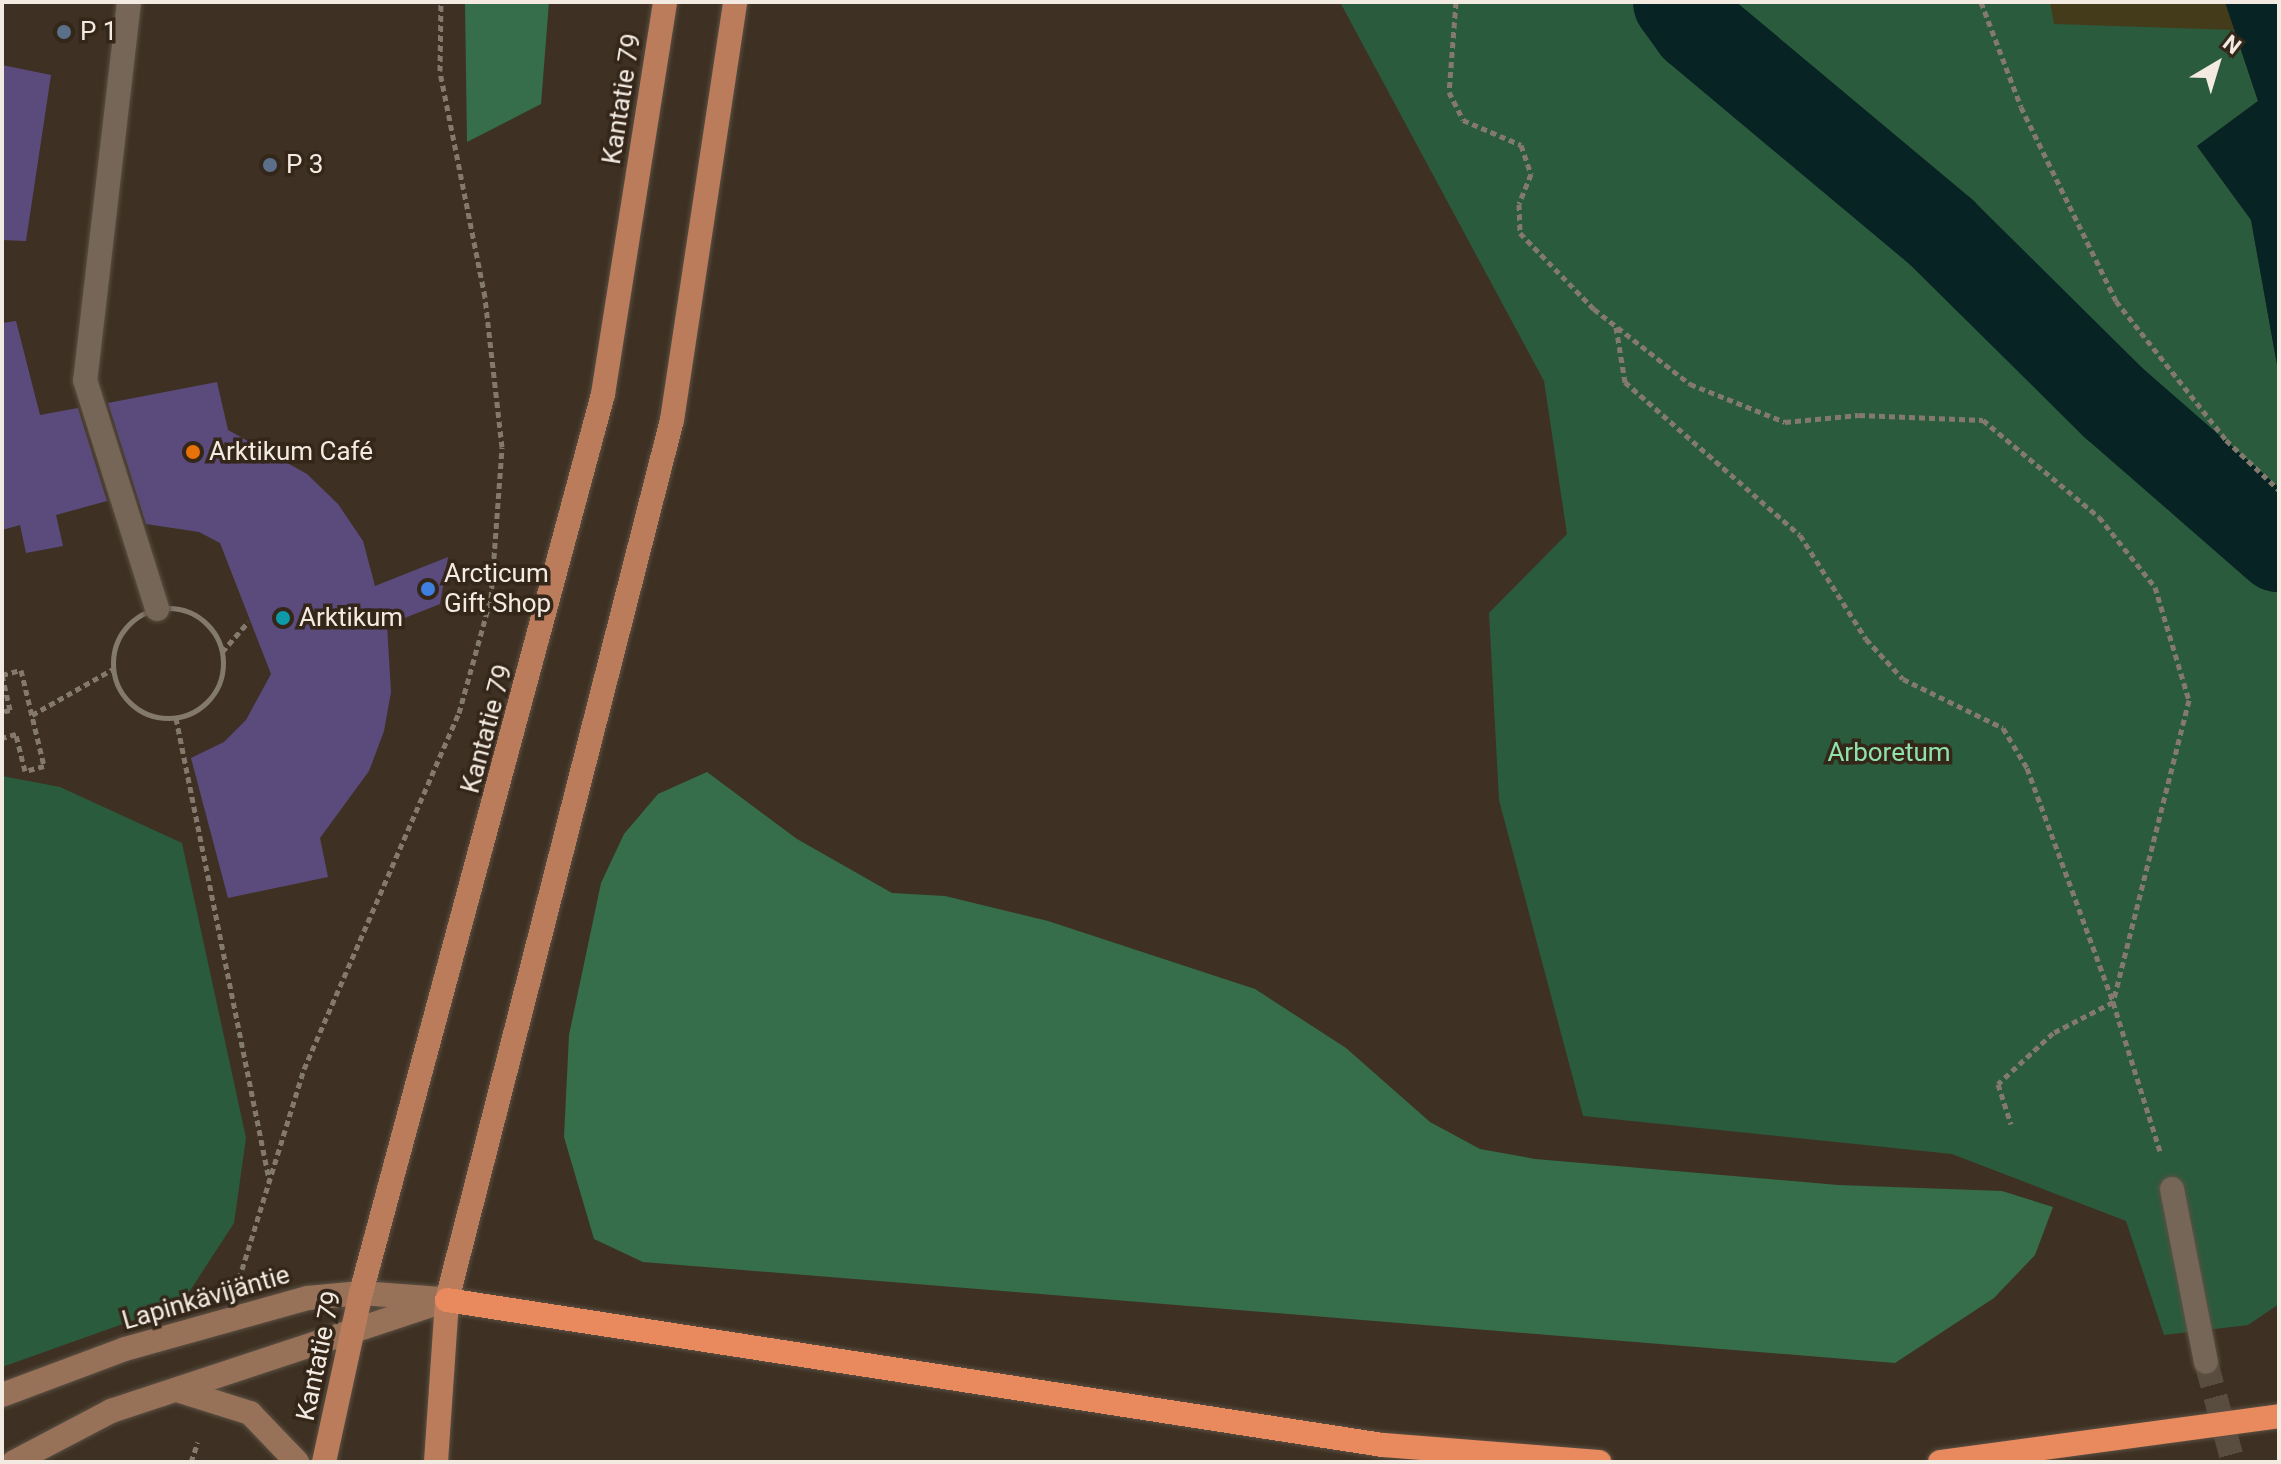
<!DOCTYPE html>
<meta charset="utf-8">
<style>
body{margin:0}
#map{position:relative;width:2281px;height:1464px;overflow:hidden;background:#3e3123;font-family:Roboto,sans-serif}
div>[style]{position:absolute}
.green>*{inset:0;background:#2b5b3d}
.forest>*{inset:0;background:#366e4b}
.sand>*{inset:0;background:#443b1b}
.water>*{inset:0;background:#072324}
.river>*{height:90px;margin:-45px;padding:0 45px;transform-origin:45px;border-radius:45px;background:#072324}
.building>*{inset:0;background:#5b4b7d}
.street-tunnel>*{height:24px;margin-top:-12px;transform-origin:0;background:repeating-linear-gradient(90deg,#594d40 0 24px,transparent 0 36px)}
.path>*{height:5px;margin-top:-2.5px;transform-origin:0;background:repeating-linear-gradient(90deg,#84796d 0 6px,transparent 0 10px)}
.path>.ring{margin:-2.5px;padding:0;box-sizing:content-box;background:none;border:5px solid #84796d;border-radius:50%}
.roads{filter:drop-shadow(0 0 2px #5b5044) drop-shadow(0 0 2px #5b5044)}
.lane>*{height:24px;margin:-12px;padding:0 12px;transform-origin:12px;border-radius:12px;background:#756657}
.secondary>*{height:24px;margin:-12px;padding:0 12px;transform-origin:12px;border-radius:12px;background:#987159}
.primary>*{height:24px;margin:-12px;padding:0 12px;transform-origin:12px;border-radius:12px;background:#bb7c5b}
.highway>*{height:24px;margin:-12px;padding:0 12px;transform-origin:12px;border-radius:12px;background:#e98a5e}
.dots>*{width:22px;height:22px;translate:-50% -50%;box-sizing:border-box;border:4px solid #34271a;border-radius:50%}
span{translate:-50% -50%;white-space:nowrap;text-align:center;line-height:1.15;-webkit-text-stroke:7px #34271a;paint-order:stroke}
.poi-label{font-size:26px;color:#f3ebe2}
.left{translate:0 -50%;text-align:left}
.street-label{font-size:26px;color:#f3ebe2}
.park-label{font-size:26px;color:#90e2ab}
.frame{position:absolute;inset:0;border:4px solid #f3ebe2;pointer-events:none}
.north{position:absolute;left:2177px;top:24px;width:80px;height:80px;-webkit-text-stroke:6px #34271a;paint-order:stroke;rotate:38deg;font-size:22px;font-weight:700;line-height:32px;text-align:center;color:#f3ebe2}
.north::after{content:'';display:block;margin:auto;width:28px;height:36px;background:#f3ebe2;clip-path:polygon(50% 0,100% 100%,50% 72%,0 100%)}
</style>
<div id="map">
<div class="green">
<div style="clip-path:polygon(1340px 2px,2225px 2px,2258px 101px,2197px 146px,2251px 220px,2279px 376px,2279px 1304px,2248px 1325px,2164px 1335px,2126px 1221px,1952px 1154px,1583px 1116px,1499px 800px,1489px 613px,1567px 534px,1544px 381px)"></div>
<div style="clip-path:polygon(2px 776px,60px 787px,182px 843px,246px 1138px,234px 1223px,182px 1303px,2px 1367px)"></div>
</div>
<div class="forest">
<div style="clip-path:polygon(465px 2px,549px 2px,541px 104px,467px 142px)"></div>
<div style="clip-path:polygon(707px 772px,797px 839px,892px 893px,945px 896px,1048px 921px,1255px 989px,1346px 1048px,1430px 1122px,1480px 1149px,1535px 1159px,1838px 1185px,2002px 1191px,2053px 1207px,2035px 1255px,1994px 1298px,1895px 1363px,643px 1262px,594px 1239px,564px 1137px,569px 1035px,601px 883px,624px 834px,658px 794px)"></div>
</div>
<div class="sand">
<div style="clip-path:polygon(2050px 2px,2225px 2px,2235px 30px,2054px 24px)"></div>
</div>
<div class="water">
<div style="clip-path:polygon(2225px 2px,2279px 2px,2279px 376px,2251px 220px,2197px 146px,2258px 101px)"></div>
</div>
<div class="river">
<div style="left:1678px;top:2px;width:31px;rotate:54deg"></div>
<div style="left:1696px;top:27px;width:321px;rotate:39.9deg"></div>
<div style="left:1942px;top:233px;width:243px;rotate:44.7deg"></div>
<div style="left:2115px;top:404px;width:218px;rotate:41.1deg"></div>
</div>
<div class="building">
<div style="clip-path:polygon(2px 65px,51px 75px,26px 241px,2px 240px)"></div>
<div style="clip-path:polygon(16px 321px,40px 415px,78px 408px,107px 501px,56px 515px,63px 546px,26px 553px,20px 525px,2px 530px,2px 323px)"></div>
<div style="clip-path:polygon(217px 382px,228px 430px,307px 474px,338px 504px,363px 541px,375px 586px,448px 557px,440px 604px,387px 625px,391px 692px,384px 731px,369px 771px,320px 838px,328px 877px,228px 898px,191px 758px,224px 742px,246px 720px,271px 674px,220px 543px,199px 532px,146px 524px,108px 403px)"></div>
</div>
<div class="street-tunnel">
<div style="left:2206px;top:1362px;width:104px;rotate:74.9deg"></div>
</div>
<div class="path">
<div style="left:1456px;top:2px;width:90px;rotate:94.4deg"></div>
<div style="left:1449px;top:92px;width:31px;rotate:63deg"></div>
<div style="left:1463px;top:120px;width:63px;rotate:23.3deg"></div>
<div style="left:1521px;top:145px;width:31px;rotate:71deg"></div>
<div style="left:1531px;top:174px;width:32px;rotate:112deg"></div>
<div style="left:1519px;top:204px;width:29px;rotate:88deg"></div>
<div style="left:1520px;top:233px;width:106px;rotate:45.8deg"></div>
<div style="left:1594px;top:309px;width:122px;rotate:38deg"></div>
<div style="left:1690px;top:384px;width:102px;rotate:21.8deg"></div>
<div style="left:1785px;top:422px;width:74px;rotate:-5.4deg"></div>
<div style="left:1859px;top:415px;width:124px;rotate:2.3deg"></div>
<div style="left:1983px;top:420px;width:151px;rotate:39.9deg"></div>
<div style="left:2099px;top:517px;width:90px;rotate:51.3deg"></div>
<div style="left:2155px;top:587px;width:118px;rotate:73.3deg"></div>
<div style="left:2189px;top:700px;width:311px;rotate:104.1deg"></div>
<div style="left:2113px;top:1002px;width:159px;rotate:72.5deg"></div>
<div style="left:1981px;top:2px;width:112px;rotate:69.1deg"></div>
<div style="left:2021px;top:107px;width:216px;rotate:63.9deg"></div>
<div style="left:2116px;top:301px;width:177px;rotate:51.6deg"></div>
<div style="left:2226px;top:440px;width:73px;rotate:43.3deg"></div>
<div style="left:1616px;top:327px;width:56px;rotate:80.7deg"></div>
<div style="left:1625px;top:382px;width:232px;rotate:41.2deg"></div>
<div style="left:1800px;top:535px;width:123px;rotate:57.6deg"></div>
<div style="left:1866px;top:639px;width:54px;rotate:47.2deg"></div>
<div style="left:1903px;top:679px;width:111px;rotate:26.1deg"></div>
<div style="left:2003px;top:728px;width:47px;rotate:59deg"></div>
<div style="left:2027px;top:768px;width:249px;rotate:69.8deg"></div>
<div style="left:2113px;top:1002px;width:68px;rotate:152.7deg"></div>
<div style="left:2053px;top:1033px;width:75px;rotate:137.2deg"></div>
<div style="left:1998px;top:1084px;width:42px;rotate:72deg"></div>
<div class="ring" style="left:113px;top:608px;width:105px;height:105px"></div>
<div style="left:222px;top:652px;width:40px;rotate:-49deg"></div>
<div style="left:2px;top:675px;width:20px;rotate:-15deg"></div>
<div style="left:21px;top:670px;width:99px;rotate:76.5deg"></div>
<div style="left:44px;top:766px;width:20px;rotate:165deg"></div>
<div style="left:25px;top:771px;width:38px;rotate:-104deg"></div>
<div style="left:16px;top:734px;width:15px;rotate:164deg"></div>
<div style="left:2px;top:675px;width:36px;rotate:77deg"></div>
<div style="left:10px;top:710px;width:8px;rotate:166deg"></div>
<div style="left:32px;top:715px;width:93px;rotate:-29.6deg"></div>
<div style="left:176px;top:718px;width:471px;rotate:78.6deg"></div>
<div style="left:239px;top:1279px;width:220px;rotate:-72.8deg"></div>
<div style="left:304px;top:1069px;width:388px;rotate:-66.5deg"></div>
<div style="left:459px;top:713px;width:119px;rotate:-74.5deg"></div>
<div style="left:491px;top:598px;width:151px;rotate:-85.8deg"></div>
<div style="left:502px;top:447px;width:151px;rotate:-96.5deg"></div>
<div style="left:485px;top:297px;width:230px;rotate:-101.3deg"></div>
<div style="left:440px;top:71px;width:69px;rotate:-89.2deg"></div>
<div style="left:191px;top:1462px;width:21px;rotate:-71deg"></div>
</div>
<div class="roads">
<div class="lane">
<div style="left:129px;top:2px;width:381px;rotate:96.6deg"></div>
<div style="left:85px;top:380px;width:240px;rotate:72.5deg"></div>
<div style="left:2172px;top:1189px;width:176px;rotate:78.9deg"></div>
</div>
<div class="secondary">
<div style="left:177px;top:1390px;width:77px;rotate:17.5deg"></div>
<div style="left:250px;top:1413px;width:68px;rotate:46.2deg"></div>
<div style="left:2px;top:1395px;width:131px;rotate:-20.5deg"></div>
<div style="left:125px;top:1349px;width:190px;rotate:-15.6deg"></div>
<div style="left:308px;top:1298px;width:53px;rotate:-5.4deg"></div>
<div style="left:361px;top:1293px;width:80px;rotate:4.3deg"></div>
<div style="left:14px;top:1462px;width:110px;rotate:-27.7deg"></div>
<div style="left:111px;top:1411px;width:354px;rotate:-18.3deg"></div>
</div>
<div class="primary">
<div style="left:324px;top:1462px;width:173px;rotate:-77.7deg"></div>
<div style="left:361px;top:1293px;width:931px;rotate:-74.93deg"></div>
<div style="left:603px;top:394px;width:397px;rotate:-81deg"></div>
<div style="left:436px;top:1462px;width:162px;rotate:-86.1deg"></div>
<div style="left:447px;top:1300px;width:908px;rotate:-75.66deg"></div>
<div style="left:672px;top:420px;width:423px;rotate:-81.4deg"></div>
</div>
<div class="highway">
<div style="left:447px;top:1300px;width:947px;rotate:8.81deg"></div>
<div style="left:1383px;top:1445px;width:217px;rotate:4.5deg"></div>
<div style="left:1940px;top:1462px;width:342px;rotate:-7.7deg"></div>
</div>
</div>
<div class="dots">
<div style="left:64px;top:32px;background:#5c6f8a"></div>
<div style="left:270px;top:165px;background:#5c6f8a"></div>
<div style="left:193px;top:452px;background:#e8710a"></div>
<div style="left:428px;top:589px;background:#3f7fe0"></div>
<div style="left:283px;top:618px;background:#0f9aa8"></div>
</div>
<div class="poi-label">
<span class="left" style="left:80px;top:32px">P 1</span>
<span class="left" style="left:286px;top:165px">P 3</span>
<span class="left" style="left:209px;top:452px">Arktikum Café</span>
<span class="left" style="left:444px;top:589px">Arcticum<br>Gift Shop</span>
<span class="left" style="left:299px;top:618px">Arktikum</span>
</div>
<div class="street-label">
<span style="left:622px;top:99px;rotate:-81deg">Kantatie 79</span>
<span style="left:487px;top:729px;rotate:-75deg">Kantatie 79</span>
<span style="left:206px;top:1298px;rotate:-16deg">Lapinkävijäntie</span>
<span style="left:319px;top:1356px;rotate:-78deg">Kantatie 79</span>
</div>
<div class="park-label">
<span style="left:1889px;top:753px">Arboretum</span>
</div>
<div class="frame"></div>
<div class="north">N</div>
</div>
